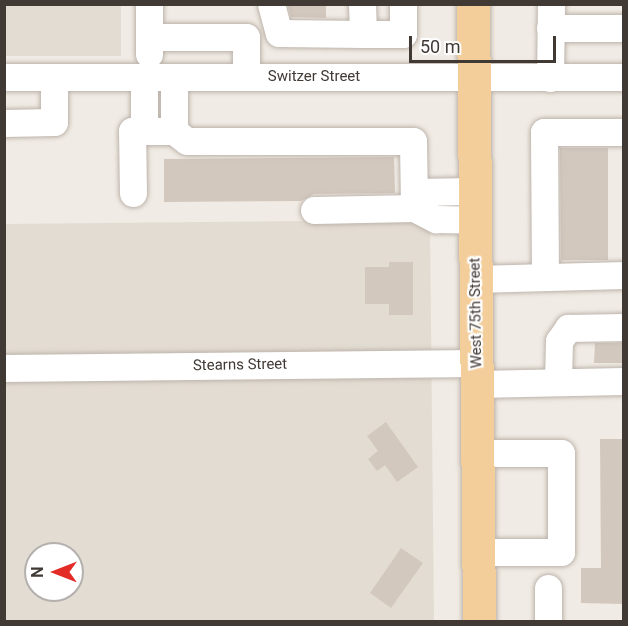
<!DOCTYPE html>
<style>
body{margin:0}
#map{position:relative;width:628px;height:626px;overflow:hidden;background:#f0ebe4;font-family:Roboto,sans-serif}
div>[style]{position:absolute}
.residential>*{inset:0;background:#e3dcd2}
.building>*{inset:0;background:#d3c8be}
.roads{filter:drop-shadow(0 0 2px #bdb4ab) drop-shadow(0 0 2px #bdb4ab)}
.minor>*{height:27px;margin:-13.5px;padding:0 13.5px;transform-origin:13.5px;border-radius:13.5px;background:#fff}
.major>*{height:33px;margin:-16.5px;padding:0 16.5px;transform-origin:16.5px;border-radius:16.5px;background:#f3cd9a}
span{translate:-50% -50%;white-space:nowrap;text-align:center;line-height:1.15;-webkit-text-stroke:4.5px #fff;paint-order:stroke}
.street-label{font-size:15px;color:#413a34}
.frame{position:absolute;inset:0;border:6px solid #413a34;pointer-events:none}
.north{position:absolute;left:24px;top:542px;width:60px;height:60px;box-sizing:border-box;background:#fff;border:2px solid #b3b0ae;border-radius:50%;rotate:270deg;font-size:16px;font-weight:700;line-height:24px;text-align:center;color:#413a34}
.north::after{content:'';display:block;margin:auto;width:21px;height:27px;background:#e32b28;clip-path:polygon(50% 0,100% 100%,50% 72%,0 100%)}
.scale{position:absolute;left:409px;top:36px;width:147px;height:27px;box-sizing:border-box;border:3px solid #413a34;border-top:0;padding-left:8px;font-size:18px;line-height:21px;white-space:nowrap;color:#413a34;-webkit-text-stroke:4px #fff;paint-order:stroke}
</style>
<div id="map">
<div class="residential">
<div style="clip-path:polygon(4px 5px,121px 5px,121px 56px,5px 56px)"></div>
<div style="clip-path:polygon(evenodd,421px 220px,430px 224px,434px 621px,5px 621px,4px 224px,421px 220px,36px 554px,72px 554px,72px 590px,36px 590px,36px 554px)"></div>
</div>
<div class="building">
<div style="clip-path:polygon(287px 4px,326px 4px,326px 18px,291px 17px)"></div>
<div style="clip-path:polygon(560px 148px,608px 148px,608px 260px,561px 260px)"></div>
<div style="clip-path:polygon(394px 157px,395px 193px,314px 194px,301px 201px,164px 202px,164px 159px)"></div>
<div style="clip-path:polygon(389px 262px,413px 262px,413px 315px,389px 315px,389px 304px,365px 304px,365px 267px,389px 267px)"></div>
<div style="clip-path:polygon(595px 343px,624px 343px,624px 363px,594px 363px)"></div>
<div style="clip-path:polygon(386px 422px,418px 467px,397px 482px,385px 465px,377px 471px,368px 459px,378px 451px,367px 436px)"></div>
<div style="clip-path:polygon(600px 439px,624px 439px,624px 604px,581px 603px,581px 568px,601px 568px)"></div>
<div style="clip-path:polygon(401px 548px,423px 563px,391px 608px,370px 593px)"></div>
</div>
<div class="roads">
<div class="minor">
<div style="left:149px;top:4px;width:50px;rotate:90deg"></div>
<div style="left:271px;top:4px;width:30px;rotate:75deg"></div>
<div style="left:279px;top:33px;width:84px;rotate:0.7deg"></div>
<div style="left:362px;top:4px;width:30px;rotate:88deg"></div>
<div style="left:363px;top:34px;width:40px"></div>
<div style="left:403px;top:34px;width:30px;rotate:-90deg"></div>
<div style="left:550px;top:28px;width:74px"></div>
<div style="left:149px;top:37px;width:97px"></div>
<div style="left:246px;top:37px;width:40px;rotate:90deg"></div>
<div style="left:4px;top:77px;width:620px"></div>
<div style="left:144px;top:77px;width:54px;rotate:90deg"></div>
<div style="left:174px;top:77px;width:54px;rotate:90deg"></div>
<div style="left:550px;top:78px;width:74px;rotate:-89.2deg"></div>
<div style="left:4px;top:123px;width:50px;rotate:-1.1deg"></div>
<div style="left:54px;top:122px;width:45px;rotate:-90deg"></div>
<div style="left:414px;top:192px;width:61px;rotate:-0.9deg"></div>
<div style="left:133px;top:193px;width:62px;rotate:-90.9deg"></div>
<div style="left:132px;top:131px;width:42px"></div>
<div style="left:174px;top:131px;width:16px;rotate:38deg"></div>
<div style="left:187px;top:141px;width:226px"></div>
<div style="left:413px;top:141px;width:67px;rotate:89.1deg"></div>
<div style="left:314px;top:210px;width:100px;rotate:-1.1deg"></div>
<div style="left:414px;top:208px;width:25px;rotate:27deg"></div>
<div style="left:436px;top:219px;width:39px;rotate:1deg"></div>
<div style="left:545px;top:277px;width:145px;rotate:-90.4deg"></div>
<div style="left:544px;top:132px;width:80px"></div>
<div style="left:475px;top:279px;width:149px;rotate:-1.5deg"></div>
<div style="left:4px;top:368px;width:472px;rotate:-0.6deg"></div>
<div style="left:558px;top:382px;width:41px;rotate:-88.6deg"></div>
<div style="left:559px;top:341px;width:16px;rotate:-55deg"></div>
<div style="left:568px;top:328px;width:56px;rotate:-1deg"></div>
<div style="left:477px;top:384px;width:147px;rotate:-1.2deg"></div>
<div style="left:477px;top:453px;width:84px"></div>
<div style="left:561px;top:453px;width:99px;rotate:90deg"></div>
<div style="left:561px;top:552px;width:83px;rotate:180deg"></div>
<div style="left:548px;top:588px;width:34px;rotate:90deg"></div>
</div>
<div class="major">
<div style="left:473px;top:4px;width:618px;rotate:89.44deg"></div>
</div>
</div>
<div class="street-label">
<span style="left:314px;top:77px">Switzer Street</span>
<span style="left:476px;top:313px;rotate:-91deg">West 75th Street</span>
<span style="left:240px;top:365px;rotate:-1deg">Stearns Street</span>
</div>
<div class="frame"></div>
<div class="north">N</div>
<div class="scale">50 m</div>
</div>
